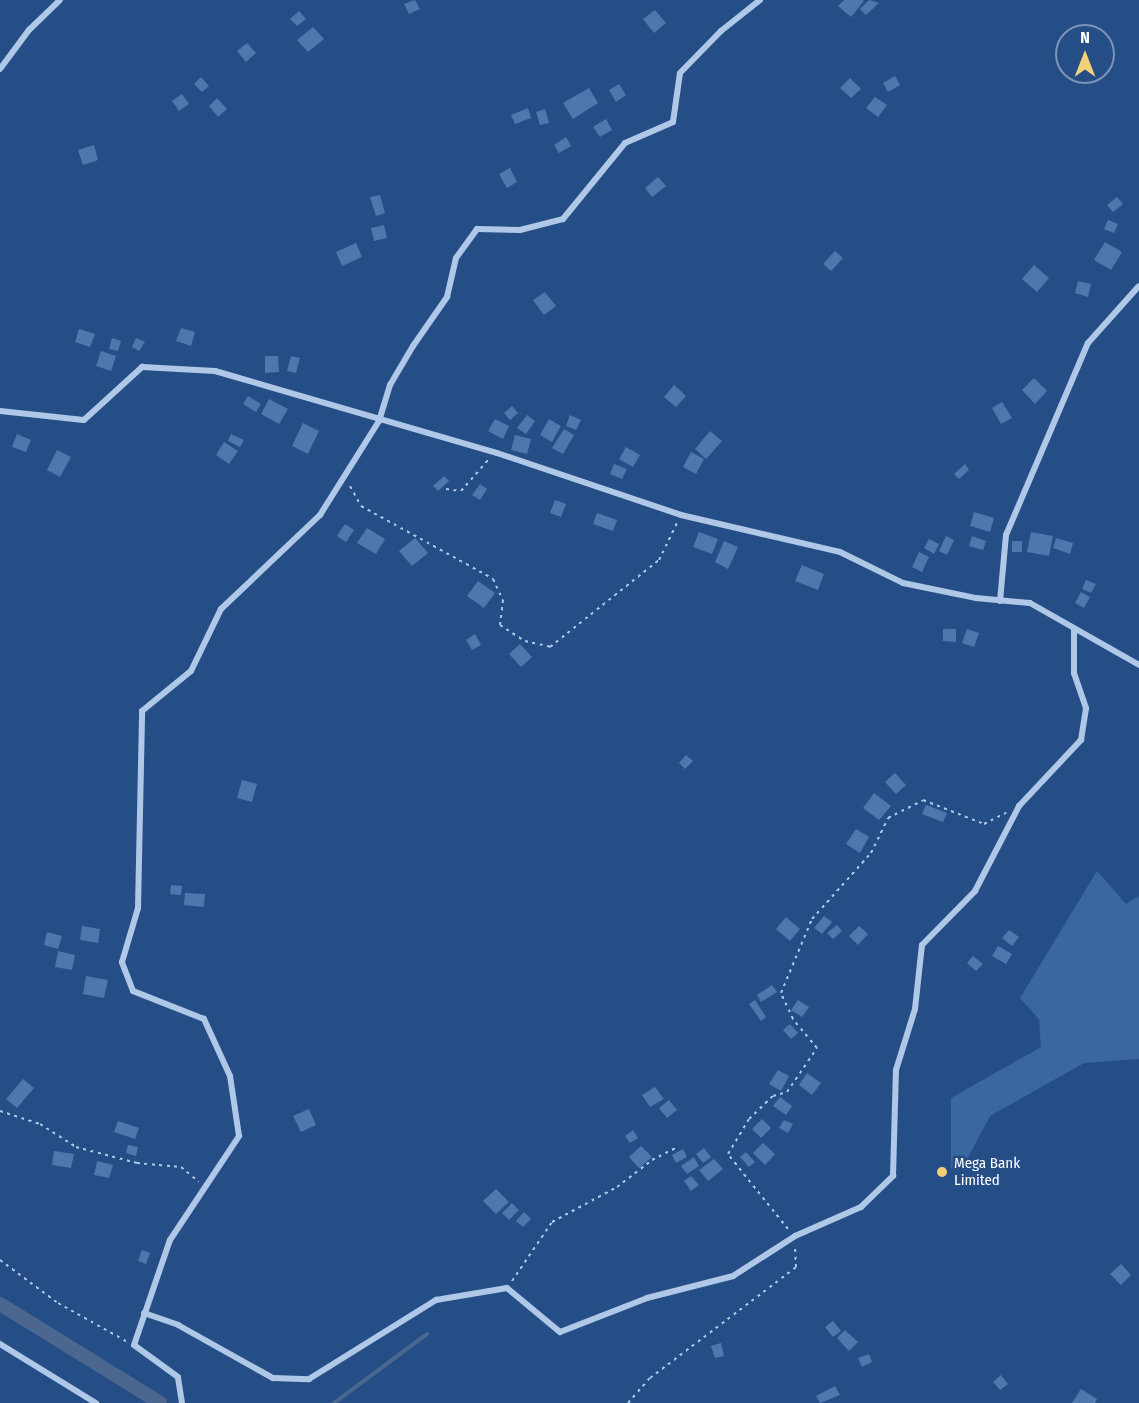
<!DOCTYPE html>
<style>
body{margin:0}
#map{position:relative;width:1139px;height:1403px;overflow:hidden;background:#264e86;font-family:"Fira Sans Condensed",sans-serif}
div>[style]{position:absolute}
.green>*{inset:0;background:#3a67a2}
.stream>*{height:4px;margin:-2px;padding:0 2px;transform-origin:2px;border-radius:2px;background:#4b678f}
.canal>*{height:14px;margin:-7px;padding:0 7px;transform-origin:7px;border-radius:7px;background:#4b678f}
.building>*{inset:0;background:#4e77ae}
.path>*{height:2px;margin-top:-1px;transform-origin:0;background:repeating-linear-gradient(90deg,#b0c8e8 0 3px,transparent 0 7.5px)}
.street>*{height:6px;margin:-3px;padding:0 3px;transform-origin:3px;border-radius:3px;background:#b0c8e8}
.dots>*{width:16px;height:16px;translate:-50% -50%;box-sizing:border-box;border:3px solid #264e86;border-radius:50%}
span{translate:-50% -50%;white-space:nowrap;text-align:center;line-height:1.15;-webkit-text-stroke:5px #264e86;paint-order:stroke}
.poi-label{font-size:15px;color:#fff}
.left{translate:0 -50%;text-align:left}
.north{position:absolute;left:1055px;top:24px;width:60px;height:60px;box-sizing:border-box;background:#264e86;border:2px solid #7d95b6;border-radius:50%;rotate:0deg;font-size:16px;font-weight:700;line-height:24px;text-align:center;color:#fff}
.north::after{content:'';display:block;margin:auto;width:21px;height:27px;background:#f2d075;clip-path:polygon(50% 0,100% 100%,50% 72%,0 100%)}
</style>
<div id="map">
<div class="green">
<div style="clip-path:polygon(1097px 871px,1126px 904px,1139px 896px,1139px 1059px,1084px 1063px,990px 1116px,965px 1163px,958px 1171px,951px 1169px,951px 1098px,1041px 1047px,1039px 1019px,1020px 998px)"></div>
</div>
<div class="stream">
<div style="left:334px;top:1403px;width:116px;rotate:-36.6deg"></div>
</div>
<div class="canal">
<div style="left:0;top:1304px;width:188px;rotate:31.7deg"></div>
</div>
<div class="building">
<div style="clip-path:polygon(415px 0,420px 9px,409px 14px,404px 4px)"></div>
<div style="clip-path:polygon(844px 0,862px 0,864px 1px,851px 17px,838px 6px)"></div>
<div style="clip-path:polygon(869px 0,879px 3px,866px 15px,860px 9px)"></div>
<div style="clip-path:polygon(655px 10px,666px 23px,654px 33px,643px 19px)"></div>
<div style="clip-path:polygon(299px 11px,306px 19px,297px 26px,290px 19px)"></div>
<div style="clip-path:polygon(313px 27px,324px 39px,308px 52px,297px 40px)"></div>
<div style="clip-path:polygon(247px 43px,256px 53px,246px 62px,237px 51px)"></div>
<div style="clip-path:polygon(895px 76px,900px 85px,888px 92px,883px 83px)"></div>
<div style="clip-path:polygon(201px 77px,209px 86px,202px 92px,194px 84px)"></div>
<div style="clip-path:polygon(850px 78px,861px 89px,851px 98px,840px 88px)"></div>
<div style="clip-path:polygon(619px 84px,626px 95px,616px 102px,609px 90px)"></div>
<div style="clip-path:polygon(589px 88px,598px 103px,573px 119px,563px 103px)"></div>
<div style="clip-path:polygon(182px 94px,189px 104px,179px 111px,172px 101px)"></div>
<div style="clip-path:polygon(875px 97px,887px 105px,878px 117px,866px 108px)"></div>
<div style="clip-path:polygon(217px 98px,227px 109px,218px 117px,209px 106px)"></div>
<div style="clip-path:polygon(528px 108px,531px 118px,515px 124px,511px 115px)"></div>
<div style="clip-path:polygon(545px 109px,549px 123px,540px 125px,536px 112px)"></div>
<div style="clip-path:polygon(606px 119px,612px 130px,600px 137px,593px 127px)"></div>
<div style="clip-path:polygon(566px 137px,571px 146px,559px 153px,554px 145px)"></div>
<div style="clip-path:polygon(94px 145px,98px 160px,83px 165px,78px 150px)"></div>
<div style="clip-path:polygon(510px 168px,517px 182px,507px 188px,499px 174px)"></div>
<div style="clip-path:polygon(658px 177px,666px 186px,652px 197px,645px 188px)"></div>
<div style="clip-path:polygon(380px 195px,385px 213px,376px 216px,370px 197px)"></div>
<div style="clip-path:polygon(1117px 197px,1123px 204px,1113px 212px,1107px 205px)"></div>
<div style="clip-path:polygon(1108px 220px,1118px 224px,1114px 233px,1104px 229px)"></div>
<div style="clip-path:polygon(384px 225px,387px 238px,374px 241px,371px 228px)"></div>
<div style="clip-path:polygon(1105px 242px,1122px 252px,1111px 270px,1094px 260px)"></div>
<div style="clip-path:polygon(356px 243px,362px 257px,342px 266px,336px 252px)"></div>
<div style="clip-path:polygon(835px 251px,843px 258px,831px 271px,823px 264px)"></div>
<div style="clip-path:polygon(1034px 265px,1049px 278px,1037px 292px,1022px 279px)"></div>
<div style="clip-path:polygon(1078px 281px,1091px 284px,1088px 297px,1075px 293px)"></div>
<div style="clip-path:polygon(545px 292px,556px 306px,544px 315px,533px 300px)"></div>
<div style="clip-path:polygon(181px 328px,195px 332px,191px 346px,176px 341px)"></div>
<div style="clip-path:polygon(79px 329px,95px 334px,90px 347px,75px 342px)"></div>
<div style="clip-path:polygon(112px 338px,121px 341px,118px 351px,109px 349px)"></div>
<div style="clip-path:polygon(136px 338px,145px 342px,139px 351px,132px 347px)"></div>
<div style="clip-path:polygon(101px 351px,116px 356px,111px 371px,96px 366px)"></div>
<div style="clip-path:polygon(265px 356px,278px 356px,279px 372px,265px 373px)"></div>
<div style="clip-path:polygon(291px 356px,300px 358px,296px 373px,287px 371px)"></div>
<div style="clip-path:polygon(1034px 378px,1047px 391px,1035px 404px,1022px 390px)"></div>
<div style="clip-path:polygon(674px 385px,686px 396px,676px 407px,664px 397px)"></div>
<div style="clip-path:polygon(248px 396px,261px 404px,256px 412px,243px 404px)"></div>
<div style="clip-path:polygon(269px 399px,288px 409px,279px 424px,261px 414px)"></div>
<div style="clip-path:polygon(1002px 402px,1012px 418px,1001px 424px,992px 408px)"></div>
<div style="clip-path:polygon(512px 406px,518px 413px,510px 420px,504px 413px)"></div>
<div style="clip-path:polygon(527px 415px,535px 421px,526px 434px,517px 428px)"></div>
<div style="clip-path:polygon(570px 415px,581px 420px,576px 430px,566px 426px)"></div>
<div style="clip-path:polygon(495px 419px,509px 426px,503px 439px,488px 431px)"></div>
<div style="clip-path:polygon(549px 419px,561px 426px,552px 442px,540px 435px)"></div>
<div style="clip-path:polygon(303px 423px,319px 431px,308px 454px,292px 446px)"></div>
<div style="clip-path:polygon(564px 429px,574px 435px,563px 454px,552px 448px)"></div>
<div style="clip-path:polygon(710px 431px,722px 441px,706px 459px,695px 449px)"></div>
<div style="clip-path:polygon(17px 434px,31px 440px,26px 452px,12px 447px)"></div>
<div style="clip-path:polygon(231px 434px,244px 440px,240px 447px,228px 441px)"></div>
<div style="clip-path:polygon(515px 435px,531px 439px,527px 454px,511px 450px)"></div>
<div style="clip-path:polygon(224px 442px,238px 451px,229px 464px,216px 455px)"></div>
<div style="clip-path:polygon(626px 447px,640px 455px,633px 467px,619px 459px)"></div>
<div style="clip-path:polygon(57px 450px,71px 457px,60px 477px,47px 470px)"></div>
<div style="clip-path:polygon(691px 452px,704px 459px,696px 474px,683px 467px)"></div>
<div style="clip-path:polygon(614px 464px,627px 469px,622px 479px,610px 474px)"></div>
<div style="clip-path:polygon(965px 464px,969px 470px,959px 479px,954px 474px)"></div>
<div style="clip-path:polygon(444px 476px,449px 481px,438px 491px,433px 486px)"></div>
<div style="clip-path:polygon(480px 484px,487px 489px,480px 500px,472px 495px)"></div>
<div style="clip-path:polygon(555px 500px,566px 504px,561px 517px,550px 513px)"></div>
<div style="clip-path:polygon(974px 512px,994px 518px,990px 532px,970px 526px)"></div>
<div style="clip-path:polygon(597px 513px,617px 520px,613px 531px,593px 524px)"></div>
<div style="clip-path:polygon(345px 524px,354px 530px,346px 542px,337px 536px)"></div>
<div style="clip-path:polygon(367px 528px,385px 539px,376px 554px,357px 543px)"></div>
<div style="clip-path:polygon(699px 532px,718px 539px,712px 554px,693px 547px)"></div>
<div style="clip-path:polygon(1031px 532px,1053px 536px,1049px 556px,1027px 552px)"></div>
<div style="clip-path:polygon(946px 536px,954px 540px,947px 555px,939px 551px)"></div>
<div style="clip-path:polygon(972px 536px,986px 541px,983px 550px,969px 546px)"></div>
<div style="clip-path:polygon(415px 538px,428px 553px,412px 566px,399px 551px)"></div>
<div style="clip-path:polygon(1056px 538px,1073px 543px,1070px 554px,1053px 548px)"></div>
<div style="clip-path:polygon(929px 539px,939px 544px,934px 554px,924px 548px)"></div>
<div style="clip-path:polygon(724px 541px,738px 547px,728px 569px,715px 562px)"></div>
<div style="clip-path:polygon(1012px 541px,1022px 541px,1022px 552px,1012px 552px)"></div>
<div style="clip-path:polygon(919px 552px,929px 557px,922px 572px,912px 567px)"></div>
<div style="clip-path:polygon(802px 565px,824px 574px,818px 590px,795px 581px)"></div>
<div style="clip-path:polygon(1086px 580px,1096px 584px,1091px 593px,1082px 589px)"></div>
<div style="clip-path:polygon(478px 581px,495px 593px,484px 608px,467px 596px)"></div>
<div style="clip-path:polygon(1081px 592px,1090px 597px,1084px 608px,1075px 603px)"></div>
<div style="clip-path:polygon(943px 629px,956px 629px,956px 642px,943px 641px)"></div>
<div style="clip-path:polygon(967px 629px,979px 633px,974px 647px,962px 643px)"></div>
<div style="clip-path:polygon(475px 634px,481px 645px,472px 650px,466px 640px)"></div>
<div style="clip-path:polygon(520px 644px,532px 657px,521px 667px,509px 654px)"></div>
<div style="clip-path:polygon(686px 755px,693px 761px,685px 769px,679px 763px)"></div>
<div style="clip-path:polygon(895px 773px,906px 785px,896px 794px,885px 782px)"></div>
<div style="clip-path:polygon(242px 780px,257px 784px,252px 802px,237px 798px)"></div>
<div style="clip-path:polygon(874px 793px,891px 806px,879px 820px,863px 808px)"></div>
<div style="clip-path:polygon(926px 805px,947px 813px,943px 822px,922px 814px)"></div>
<div style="clip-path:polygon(856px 829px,869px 837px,860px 853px,846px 844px)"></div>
<div style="clip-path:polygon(171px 885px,182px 886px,181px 895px,170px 894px)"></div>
<div style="clip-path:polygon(185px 893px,205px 894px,204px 907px,184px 905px)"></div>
<div style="clip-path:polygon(824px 916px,832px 922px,822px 934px,814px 928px)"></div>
<div style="clip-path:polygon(786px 917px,800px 929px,790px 941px,776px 929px)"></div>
<div style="clip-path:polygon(837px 925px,842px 931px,833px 939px,827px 933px)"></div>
<div style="clip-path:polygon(82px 926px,100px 929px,98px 943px,80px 940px)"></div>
<div style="clip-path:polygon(859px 926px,868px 934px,858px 945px,849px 936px)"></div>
<div style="clip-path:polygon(1009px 930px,1019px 937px,1012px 946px,1002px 938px)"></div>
<div style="clip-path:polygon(47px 932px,62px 936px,58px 949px,44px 945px)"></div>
<div style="clip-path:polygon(998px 946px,1012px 954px,1006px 964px,992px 956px)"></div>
<div style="clip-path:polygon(58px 951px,75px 955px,72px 970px,55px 967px)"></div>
<div style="clip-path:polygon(973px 956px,983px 964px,976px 971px,967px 963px)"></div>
<div style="clip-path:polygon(86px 976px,108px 980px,104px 998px,83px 994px)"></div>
<div style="clip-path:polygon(772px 985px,777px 992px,761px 1002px,757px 995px)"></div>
<div style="clip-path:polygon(755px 1000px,766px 1017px,761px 1021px,749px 1004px)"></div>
<div style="clip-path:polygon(798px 1000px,809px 1007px,802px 1017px,791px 1010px)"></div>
<div style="clip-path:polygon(790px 1024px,798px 1033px,791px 1039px,783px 1030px)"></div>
<div style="clip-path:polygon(778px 1070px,789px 1076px,781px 1091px,769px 1084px)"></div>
<div style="clip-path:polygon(807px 1073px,821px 1083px,812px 1095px,799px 1085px)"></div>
<div style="clip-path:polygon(23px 1079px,34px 1088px,17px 1108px,6px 1099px)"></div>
<div style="clip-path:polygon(655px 1087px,664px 1099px,650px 1107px,642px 1095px)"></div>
<div style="clip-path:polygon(780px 1097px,792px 1106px,786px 1115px,773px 1106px)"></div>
<div style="clip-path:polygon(669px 1100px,677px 1110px,667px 1118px,659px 1108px)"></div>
<div style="clip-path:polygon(309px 1109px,316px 1125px,301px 1132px,293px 1116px)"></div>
<div style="clip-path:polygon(762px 1119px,771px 1128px,761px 1138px,752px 1129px)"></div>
<div style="clip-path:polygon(784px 1120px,793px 1124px,788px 1133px,779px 1128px)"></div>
<div style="clip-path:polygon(118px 1121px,139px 1128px,135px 1139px,114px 1132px)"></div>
<div style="clip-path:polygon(633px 1130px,638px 1138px,630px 1143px,625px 1136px)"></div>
<div style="clip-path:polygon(763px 1143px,775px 1154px,765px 1165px,753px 1153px)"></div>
<div style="clip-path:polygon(128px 1145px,138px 1147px,136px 1156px,126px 1153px)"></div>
<div style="clip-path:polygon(641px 1146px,652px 1157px,639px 1168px,629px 1157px)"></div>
<div style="clip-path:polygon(704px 1148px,711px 1157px,703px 1163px,696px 1154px)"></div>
<div style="clip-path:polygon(683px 1149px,687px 1157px,676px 1163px,672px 1155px)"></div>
<div style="clip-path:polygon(54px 1151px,74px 1154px,71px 1168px,52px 1165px)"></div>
<div style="clip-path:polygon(746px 1152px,755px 1162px,749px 1167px,740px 1157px)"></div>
<div style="clip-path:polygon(694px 1157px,699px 1166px,687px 1174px,681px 1166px)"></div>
<div style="clip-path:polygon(714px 1159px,723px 1169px,708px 1181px,699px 1170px)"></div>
<div style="clip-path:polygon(97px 1161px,113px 1165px,109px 1178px,94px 1175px)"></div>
<div style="clip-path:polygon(691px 1176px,699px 1185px,691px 1191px,684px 1181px)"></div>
<div style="clip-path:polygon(496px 1189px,509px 1202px,496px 1214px,483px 1201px)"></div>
<div style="clip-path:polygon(512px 1203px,519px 1210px,509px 1220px,502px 1213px)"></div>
<div style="clip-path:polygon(524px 1212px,531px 1219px,523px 1227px,516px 1221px)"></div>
<div style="clip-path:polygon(142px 1250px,150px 1253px,146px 1264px,138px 1261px)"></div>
<div style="clip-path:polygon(1121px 1264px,1131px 1275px,1121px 1285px,1110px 1274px)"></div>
<div style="clip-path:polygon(833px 1321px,841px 1331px,833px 1337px,825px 1327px)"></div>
<div style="clip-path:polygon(845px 1330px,858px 1342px,849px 1351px,837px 1338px)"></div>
<div style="clip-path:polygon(721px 1343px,724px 1356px,715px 1358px,711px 1346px)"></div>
<div style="clip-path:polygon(869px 1354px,872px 1362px,862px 1367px,858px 1358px)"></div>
<div style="clip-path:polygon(1001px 1375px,1008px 1384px,1000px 1390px,993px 1382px)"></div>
<div style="clip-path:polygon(835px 1386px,840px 1395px,820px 1403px,816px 1396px)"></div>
<div style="clip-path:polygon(1081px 1389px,1097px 1399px,1095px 1403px,1072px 1403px)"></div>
</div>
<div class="path">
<div style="left:350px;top:486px;width:23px;rotate:61deg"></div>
<div style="left:361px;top:506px;width:151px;rotate:28.9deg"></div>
<div style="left:493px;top:579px;width:23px;rotate:65deg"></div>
<div style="left:503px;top:600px;width:25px;rotate:97deg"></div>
<div style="left:500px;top:625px;width:30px;rotate:33deg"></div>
<div style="left:525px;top:641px;width:26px;rotate:13deg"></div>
<div style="left:550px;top:647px;width:139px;rotate:-38.6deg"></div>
<div style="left:659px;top:560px;width:41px;rotate:-64.1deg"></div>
<div style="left:446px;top:489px;width:15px;rotate:8deg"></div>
<div style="left:461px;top:491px;width:41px;rotate:-48.9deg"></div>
<div style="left:0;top:1111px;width:42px;rotate:18deg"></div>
<div style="left:40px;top:1124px;width:43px;rotate:32.6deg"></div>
<div style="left:76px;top:1147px;width:63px;rotate:14.7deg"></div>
<div style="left:137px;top:1163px;width:44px;rotate:5.2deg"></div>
<div style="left:181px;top:1167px;width:23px;rotate:40deg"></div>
<div style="left:788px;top:1229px;width:96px;rotate:-128.7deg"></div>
<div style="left:728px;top:1154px;width:41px;rotate:-59deg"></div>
<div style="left:749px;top:1119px;width:33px;rotate:-44deg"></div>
<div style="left:773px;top:1096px;width:15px;rotate:-16deg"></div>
<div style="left:787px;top:1092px;width:53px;rotate:-55.7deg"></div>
<div style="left:817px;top:1048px;width:38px;rotate:-130deg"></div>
<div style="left:793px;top:1019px;width:29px;rotate:-115deg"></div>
<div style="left:781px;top:993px;width:80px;rotate:-67.3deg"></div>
<div style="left:812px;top:919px;width:89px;rotate:-48.2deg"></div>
<div style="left:871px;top:853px;width:39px;rotate:-64deg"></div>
<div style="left:888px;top:818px;width:39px;rotate:-27deg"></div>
<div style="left:923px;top:800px;width:66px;rotate:21.5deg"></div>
<div style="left:984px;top:824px;width:25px;rotate:-27deg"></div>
<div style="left:0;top:1260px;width:72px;rotate:36.6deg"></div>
<div style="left:58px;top:1303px;width:78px;rotate:29.2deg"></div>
<div style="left:512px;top:1281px;width:71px;rotate:-55.9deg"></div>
<div style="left:552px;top:1222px;width:74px;rotate:-28.3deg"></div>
<div style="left:617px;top:1187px;width:44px;rotate:-37.6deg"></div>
<div style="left:652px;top:1160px;width:27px;rotate:-27deg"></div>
<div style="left:628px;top:1403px;width:33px;rotate:-49deg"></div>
<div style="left:650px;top:1378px;width:183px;rotate:-37.2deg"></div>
<div style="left:796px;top:1267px;width:20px;rotate:-93deg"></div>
</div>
<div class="street">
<div style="left:0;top:69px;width:49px;rotate:-53.4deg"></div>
<div style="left:29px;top:30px;width:43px;rotate:-44.1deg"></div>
<div style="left:0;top:411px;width:84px;rotate:6.1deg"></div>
<div style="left:84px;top:420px;width:79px;rotate:-42.4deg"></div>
<div style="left:142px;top:367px;width:73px;rotate:3.1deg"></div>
<div style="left:215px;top:371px;width:294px;rotate:16.2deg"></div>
<div style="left:497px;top:453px;width:194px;rotate:18.6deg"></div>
<div style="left:681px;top:515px;width:163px;rotate:13.1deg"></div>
<div style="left:840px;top:552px;width:70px;rotate:26.2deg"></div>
<div style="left:903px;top:583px;width:75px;rotate:11.6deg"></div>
<div style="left:976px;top:598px;width:54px;rotate:5.3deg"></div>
<div style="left:1030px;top:603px;width:125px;rotate:29.6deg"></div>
<div style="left:1000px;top:601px;width:66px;rotate:-84.8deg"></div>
<div style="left:1006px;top:535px;width:209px;rotate:-66.9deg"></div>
<div style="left:1088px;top:343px;width:76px;rotate:-48.2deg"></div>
<div style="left:144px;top:1313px;width:36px;rotate:19deg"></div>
<div style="left:178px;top:1325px;width:109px;rotate:29.2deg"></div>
<div style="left:273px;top:1378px;width:36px;rotate:2deg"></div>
<div style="left:309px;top:1379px;width:150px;rotate:-31.9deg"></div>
<div style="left:436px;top:1300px;width:72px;rotate:-9.6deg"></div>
<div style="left:507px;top:1288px;width:69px;rotate:39.7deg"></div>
<div style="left:560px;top:1332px;width:93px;rotate:-21.3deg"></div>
<div style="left:647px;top:1298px;width:89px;rotate:-14.3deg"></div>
<div style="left:733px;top:1276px;width:74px;rotate:-32.8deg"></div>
<div style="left:795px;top:1236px;width:72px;rotate:-23.7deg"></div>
<div style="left:861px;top:1207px;width:45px;rotate:-44.1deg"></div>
<div style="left:893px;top:1176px;width:106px;rotate:-88.4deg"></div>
<div style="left:896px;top:1070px;width:64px;rotate:-72.7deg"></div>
<div style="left:915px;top:1009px;width:64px;rotate:-83.8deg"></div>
<div style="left:922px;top:945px;width:76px;rotate:-45.5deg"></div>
<div style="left:975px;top:891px;width:96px;rotate:-62.6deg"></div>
<div style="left:1019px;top:806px;width:91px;rotate:-46.8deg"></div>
<div style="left:1081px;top:740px;width:32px;rotate:-81deg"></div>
<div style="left:1086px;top:708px;width:37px;rotate:-109deg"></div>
<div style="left:1074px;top:673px;width:44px;rotate:-90deg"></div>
<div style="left:0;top:1344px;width:113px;rotate:31.6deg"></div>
<div style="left:182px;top:1403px;width:26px;rotate:-99deg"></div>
<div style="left:178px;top:1377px;width:54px;rotate:-144deg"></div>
<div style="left:134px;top:1345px;width:111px;rotate:-71.1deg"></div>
<div style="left:170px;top:1240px;width:125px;rotate:-56.4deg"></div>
<div style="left:239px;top:1136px;width:61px;rotate:-98.5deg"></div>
<div style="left:230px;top:1076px;width:63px;rotate:-114.5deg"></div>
<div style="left:204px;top:1019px;width:76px;rotate:-158.5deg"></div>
<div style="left:133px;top:991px;width:31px;rotate:-111deg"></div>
<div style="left:122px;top:962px;width:56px;rotate:-73.5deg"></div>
<div style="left:138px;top:908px;width:197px;rotate:-88.8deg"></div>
<div style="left:142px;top:711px;width:63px;rotate:-39.2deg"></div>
<div style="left:191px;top:671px;width:69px;rotate:-64.2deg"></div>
<div style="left:221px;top:609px;width:137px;rotate:-43.5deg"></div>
<div style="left:320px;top:515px;width:111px;rotate:-57.9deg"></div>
<div style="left:379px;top:421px;width:38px;rotate:-73deg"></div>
<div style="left:390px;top:385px;width:45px;rotate:-59.5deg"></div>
<div style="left:413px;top:346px;width:60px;rotate:-55.2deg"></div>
<div style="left:447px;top:297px;width:40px;rotate:-77deg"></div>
<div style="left:456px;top:258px;width:36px;rotate:-54deg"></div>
<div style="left:477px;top:229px;width:43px;rotate:1.3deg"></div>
<div style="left:520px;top:230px;width:44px;rotate:-14.3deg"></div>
<div style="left:563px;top:219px;width:98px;rotate:-50.8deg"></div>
<div style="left:625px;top:143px;width:52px;rotate:-23.6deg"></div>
<div style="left:673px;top:122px;width:49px;rotate:-81.9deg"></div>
<div style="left:680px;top:73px;width:59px;rotate:-45.7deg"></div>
<div style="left:721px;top:31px;width:50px;rotate:-38.5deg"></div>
</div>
<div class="dots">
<div style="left:942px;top:1172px;background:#f2d075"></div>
</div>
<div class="poi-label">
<span class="left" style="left:954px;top:1172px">Mega Bank<br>Limited</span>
</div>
<div class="north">N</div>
</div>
